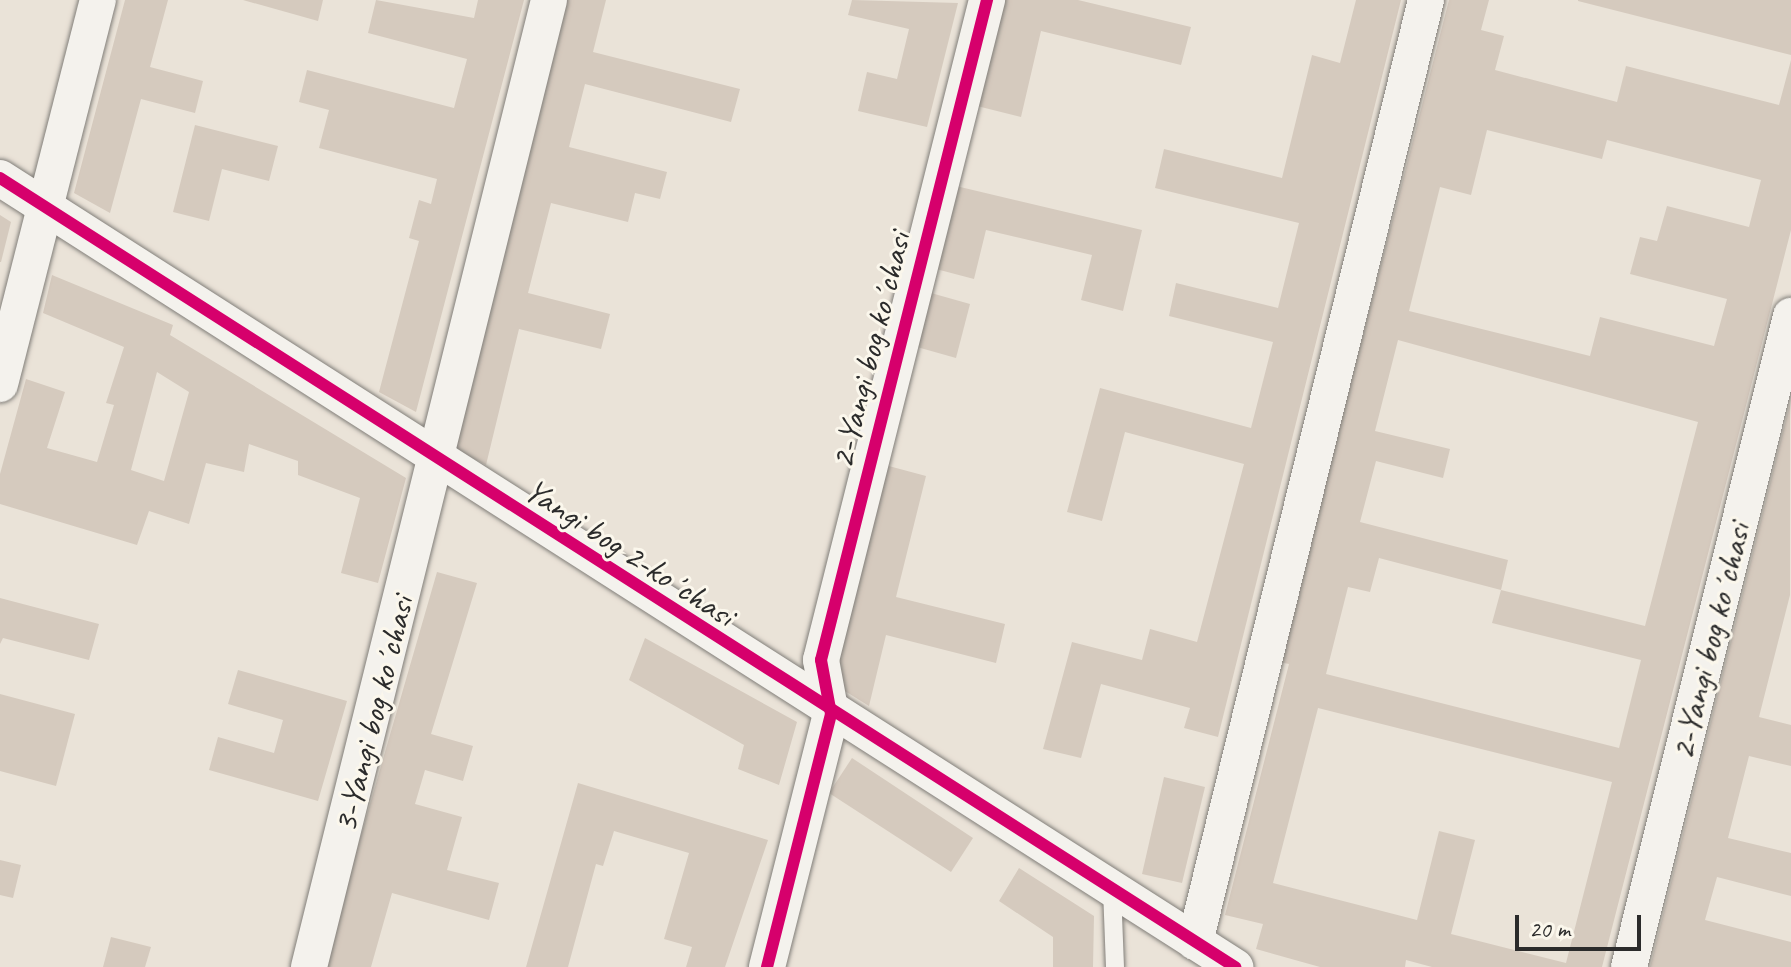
<!DOCTYPE html>
<meta charset="utf-8">
<style>
body{margin:0}
#map{position:relative;width:1791px;height:967px;overflow:hidden;background:#eae3d8;font-family:Caveat,sans-serif}
div>[style]{position:absolute}
.building>*{inset:0;background:#d5cabe}
.roads{filter:drop-shadow(0 0 2px #817e79) drop-shadow(0 0 2px #817e79)}
.service>*{height:18px;margin:-9px;padding:0 9px;transform-origin:9px;border-radius:9px;background:#f4f2ed}
.minor>*{height:36px;margin:-18px;padding:0 18px;transform-origin:18px;border-radius:18px;background:#f4f2ed}
.cycleway>*{height:12px;margin:-6px;padding:0 6px;transform-origin:6px;border-radius:6px;background:#d6006c}
span{translate:-50% -50%;white-space:nowrap;text-align:center;line-height:1.15;-webkit-text-stroke:6px #fbf7ec;paint-order:stroke}
.street-label{font-size:34px;color:#2b2b2b}
.scale{position:absolute;left:1515px;top:915px;width:126px;height:36px;box-sizing:border-box;border:4px solid #2b2b2b;border-top:0;padding-left:10px;font-size:24px;line-height:28px;white-space:nowrap;color:#2b2b2b;-webkit-text-stroke:6px #fbf7ec;paint-order:stroke}
</style>
<div id="map">
<div class="building">
<div style="clip-path:polygon(125px 0,168px 0,150px 67px,203px 81px,195px 113px,141px 99px,110px 213px,74px 193px)"></div>
<div style="clip-path:polygon(243px 0,323px 0,318px 21px)"></div>
<div style="clip-path:polygon(376px 0,474px 18px,478px 0,524px 0,416px 412px,379px 392px,419px 241px,409px 238px,419px 200px,431px 204px,437px 179px,319px 148px,329px 110px,299px 102px,307px 70px,454px 108px,467px 59px,368px 33px)"></div>
<div style="clip-path:polygon(565px 0,606px 0,593px 52px,740px 89px,731px 122px,585px 84px,569px 147px,667px 172px,660px 199px,635px 193px,628px 222px,551px 203px,528px 293px,610px 314px,601px 349px,519px 329px,486px 465px,451px 447px)"></div>
<div style="clip-path:polygon(852px 0,958px 3px,927px 127px,858px 111px,867px 72px,897px 79px,909px 29px,848px 15px)"></div>
<div style="clip-path:polygon(1003px 0,1078px 0,1191px 27px,1181px 65px,1041px 31px,1021px 117px,977px 106px)"></div>
<div style="clip-path:polygon(1356px 0,1401px 0,1218px 737px,1184px 728px,1190px 708px,1101px 684px,1081px 758px,1043px 749px,1072px 642px,1142px 660px,1150px 629px,1197px 642px,1244px 464px,1125px 432px,1102px 521px,1067px 512px,1100px 388px,1251px 428px,1273px 342px,1169px 316px,1176px 283px,1278px 308px,1299px 223px,1155px 188px,1164px 149px,1282px 178px,1312px 55px,1340px 63px)"></div>
<div style="clip-path:polygon(evenodd,1449px 0,1489px 0,1481px 30px,1504px 36px,1495px 70px,1617px 102px,1626px 66px,1779px 105px,1791px 60px,1791px 230px,1602px 967px,1432px 967px,1406px 960px,1405px 967px,1320px 967px,1256px 949px,1263px 924px,1225px 915px,1289px 664px,1279px 662px,1449px 0,1487px 130px,1602px 159px,1607px 140px,1761px 180px,1749px 227px,1667px 206px,1657px 241px,1640px 237px,1630px 274px,1727px 299px,1714px 346px,1600px 317px,1590px 356px,1409px 311px,1440px 187px,1471px 195px,1487px 130px,1449px 0,1398px 340px,1698px 422px,1645px 626px,1501px 590px,1492px 623px,1641px 660px,1619px 748px,1326px 674px,1348px 587px,1370px 592px,1379px 558px,1501px 590px,1508px 560px,1360px 522px,1376px 461px,1443px 478px,1450px 449px,1375px 431px,1398px 340px,1449px 0,1318px 708px,1612px 782px,1566px 963px,1451px 934px,1475px 840px,1439px 831px,1417px 920px,1273px 883px,1318px 708px)"></div>
<div style="clip-path:polygon(1578px 0,1791px 0,1791px 55px,1578px 1px)"></div>
<div style="clip-path:polygon(195px 125px,278px 146px,269px 181px,222px 169px,209px 221px,173px 212px)"></div>
<div style="clip-path:polygon(956px 186px,1142px 230px,1123px 311px,1081px 300px,1092px 255px,986px 230px,974px 279px,936px 269px)"></div>
<div style="clip-path:polygon(0 215px,11px 222px,1px 262px,0 262px)"></div>
<div style="clip-path:polygon(evenodd,52px 275px,173px 325px,170px 335px,406px 478px,378px 583px,341px 573px,360px 498px,298px 475px,298px 461px,249px 444px,244px 472px,206px 463px,189px 524px,149px 511px,137px 545px,0 504px,0 474px,26px 379px,65px 392px,47px 448px,97px 462px,114px 405px,106px 403px,124px 347px,43px 313px,52px 275px,157px 372px,189px 392px,164px 481px,131px 470px,157px 372px)"></div>
<div style="clip-path:polygon(931px 293px,970px 304px,956px 358px,917px 347px)"></div>
<div style="clip-path:polygon(1790px 403px,1790px 595px,1759px 717px,1791px 725px,1791px 766px,1749px 756px,1728px 838px,1791px 853px,1791px 896px,1717px 877px,1705px 920px,1791px 942px,1791px 967px,1650px 967px)"></div>
<div style="clip-path:polygon(885px 465px,926px 476px,896px 597px,1005px 624px,996px 663px,886px 635px,869px 706px,832px 683px)"></div>
<div style="clip-path:polygon(437px 572px,477px 583px,431px 734px,473px 746px,463px 781px,425px 770px,415px 804px,462px 817px,447px 870px,499px 883px,489px 920px,392px 893px,371px 967px,323px 967px)"></div>
<div style="clip-path:polygon(0 598px,99px 624px,89px 660px,3px 638px,0 644px)"></div>
<div style="clip-path:polygon(645px 638px,797px 722px,779px 785px,738px 769px,744px 745px,629px 680px)"></div>
<div style="clip-path:polygon(238px 670px,347px 701px,318px 801px,209px 770px,218px 737px,274px 753px,283px 720px,228px 704px)"></div>
<div style="clip-path:polygon(0 694px,75px 714px,56px 786px,0 771px)"></div>
<div style="clip-path:polygon(852px 758px,973px 838px,951px 872px,829px 793px)"></div>
<div style="clip-path:polygon(1164px 777px,1205px 787px,1182px 883px,1142px 874px)"></div>
<div style="clip-path:polygon(578px 783px,768px 840px,725px 967px,686px 967px,692px 947px,664px 939px,689px 853px,614px 831px,603px 866px,596px 864px,568px 967px,526px 967px)"></div>
<div style="clip-path:polygon(0 860px,21px 865px,13px 898px,0 895px)"></div>
<div style="clip-path:polygon(1019px 868px,1094px 916px,1093px 967px,1053px 967px,1053px 937px,999px 901px)"></div>
<div style="clip-path:polygon(111px 937px,151px 947px,145px 967px,103px 967px)"></div>
</div>
<div class="roads">
<div class="service">
<div style="left:1112px;top:889px;width:78px;rotate:87.8deg"></div>
</div>
<div class="minor">
<div style="left:0;top:178px;width:1466px;rotate:32.57deg"></div>
<div style="left:0;top:384px;width:396px;rotate:-75.7deg"></div>
<div style="left:1195px;top:942px;width:970px;rotate:-76.22deg"></div>
<div style="left:309px;top:967px;width:996px;rotate:-76.06deg"></div>
<div style="left:767px;top:967px;width:261px;rotate:-75.8deg"></div>
<div style="left:831px;top:714px;width:55px;rotate:-100.5deg"></div>
<div style="left:821px;top:660px;width:681px;rotate:-75.88deg"></div>
<div style="left:1629px;top:967px;width:671px;rotate:-76.03deg"></div>
</div>
</div>
<div class="cycleway">
<div style="left:0;top:178px;width:1466px;rotate:32.57deg"></div>
<div style="left:767px;top:967px;width:261px;rotate:-75.8deg"></div>
<div style="left:831px;top:714px;width:55px;rotate:-100.5deg"></div>
<div style="left:821px;top:660px;width:681px;rotate:-75.88deg"></div>
</div>
<div class="street-label">
<span style="left:870px;top:350px;rotate:-76deg">2-Yangi bog koʼchasi</span>
<span style="left:630px;top:552px;rotate:33deg">Yangi bog 2-koʼchasi</span>
<span style="left:1710px;top:641px;rotate:-76deg">2-Yangi bog koʼchasi</span>
<span style="left:373px;top:714px;rotate:-76deg">3-Yangi bog koʼchasi</span>
</div>
<div class="scale">20 m</div>
</div>
